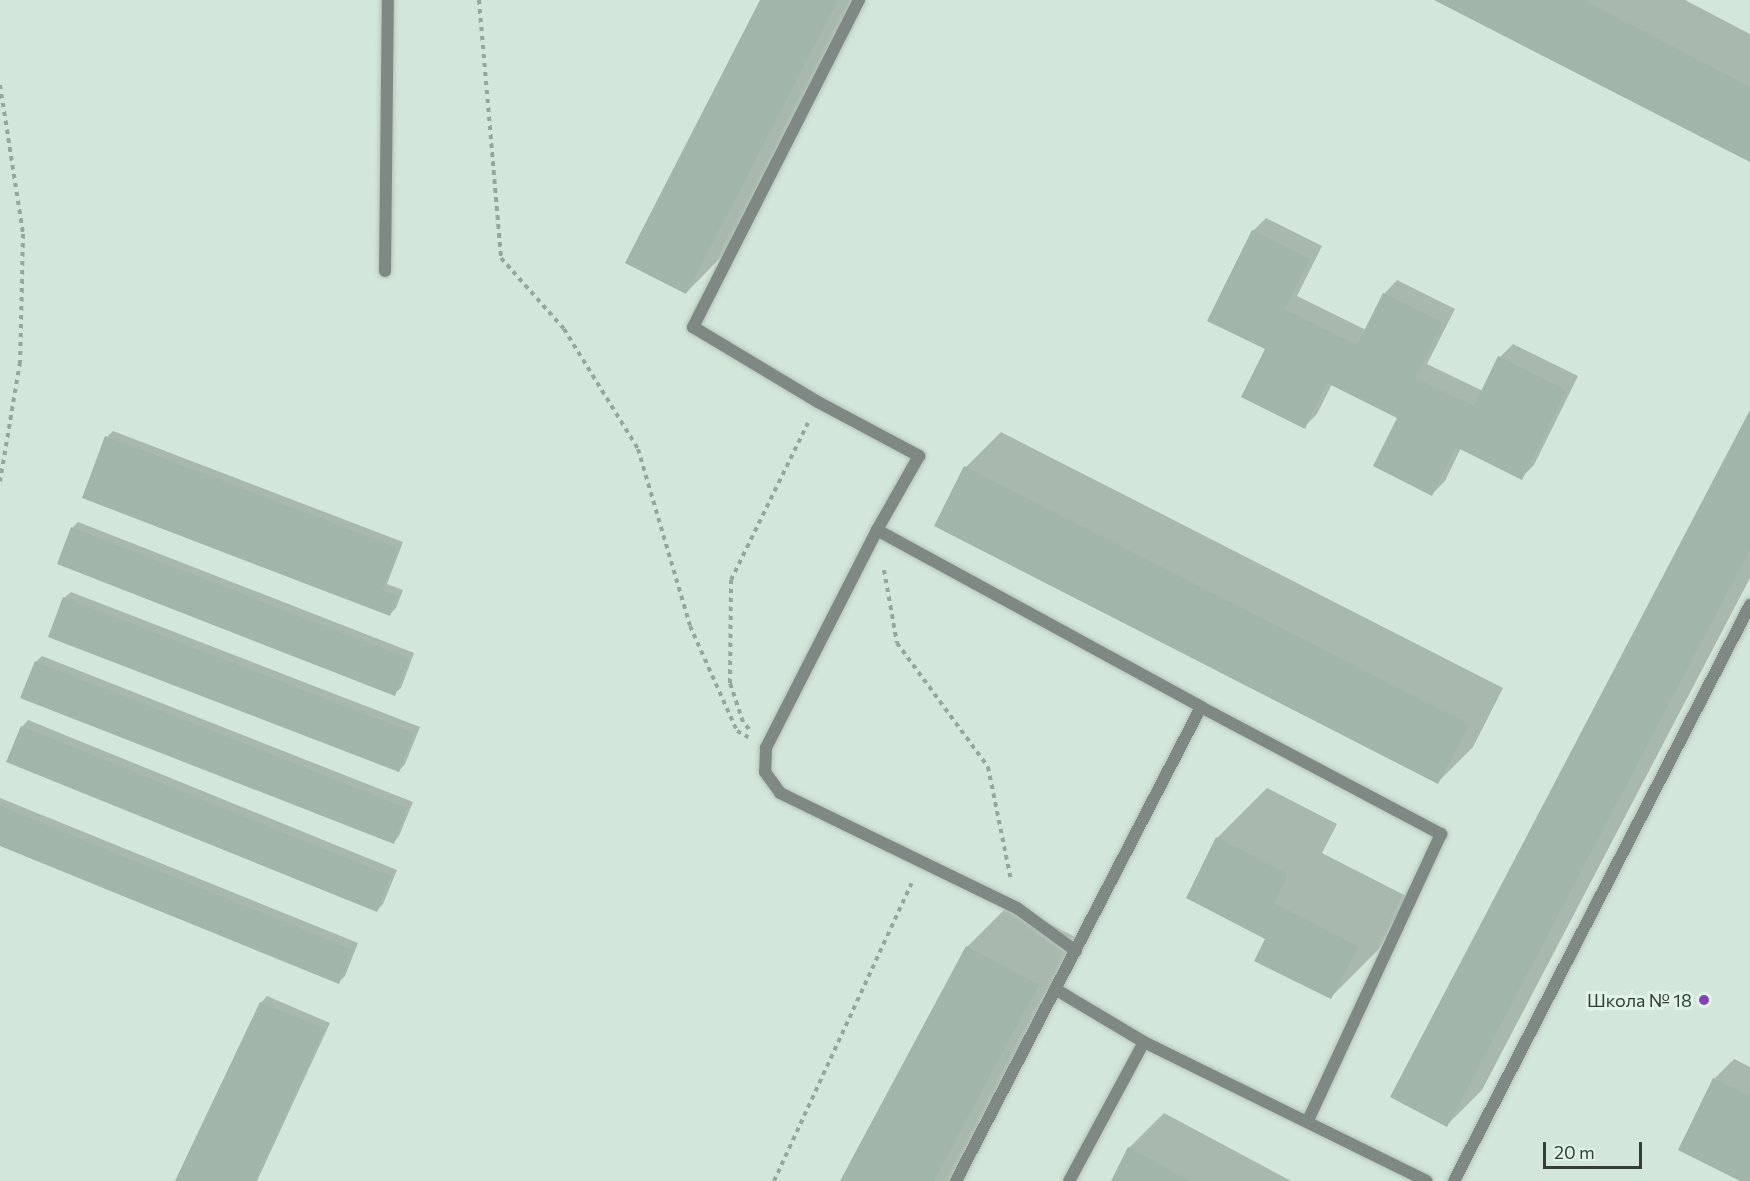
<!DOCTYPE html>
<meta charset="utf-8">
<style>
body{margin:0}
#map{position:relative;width:1750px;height:1181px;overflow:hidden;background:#d3e6da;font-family:Commissioner,sans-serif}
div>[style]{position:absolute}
.shadow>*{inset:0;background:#0003}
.building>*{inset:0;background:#a2b5a9}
.path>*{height:4px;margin-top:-2px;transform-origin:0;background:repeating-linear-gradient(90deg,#97a69d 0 4.5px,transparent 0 9px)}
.roads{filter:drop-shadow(0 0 2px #b3c4ba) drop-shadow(0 0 2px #b3c4ba)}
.service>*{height:12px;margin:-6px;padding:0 6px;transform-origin:6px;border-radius:6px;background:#808883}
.minor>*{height:12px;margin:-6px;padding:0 6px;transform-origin:6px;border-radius:6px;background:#808883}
.dots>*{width:16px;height:16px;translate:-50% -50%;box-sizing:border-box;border:3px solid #e0f3e7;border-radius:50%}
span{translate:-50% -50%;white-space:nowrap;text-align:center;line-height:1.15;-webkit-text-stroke:6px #e0f3e7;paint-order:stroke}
.poi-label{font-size:18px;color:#353d38}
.right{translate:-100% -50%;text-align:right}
.scale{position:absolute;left:1543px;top:1142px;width:99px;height:27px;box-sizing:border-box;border:3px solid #353d38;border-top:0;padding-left:8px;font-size:18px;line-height:21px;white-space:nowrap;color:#353d38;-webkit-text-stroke:4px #e0f3e7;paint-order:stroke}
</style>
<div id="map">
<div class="shadow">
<div style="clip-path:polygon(762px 0,858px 0,730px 248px,686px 293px)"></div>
<div style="clip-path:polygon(1438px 0,1685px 0,1750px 34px,1750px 161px)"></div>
<div style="clip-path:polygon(1266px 218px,1322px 246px,1297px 296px,1366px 330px,1384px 294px,1397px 280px,1455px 309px,1427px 364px,1483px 391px,1500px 357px,1513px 344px,1578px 376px,1534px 465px,1521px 478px,1461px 448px,1445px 481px,1432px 494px,1399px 417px,1332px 384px,1317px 414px,1304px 427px,1267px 349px,1253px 231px)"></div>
<div style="clip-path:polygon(1750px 413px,1750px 578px,1482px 1090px,1447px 1125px)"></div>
<div style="clip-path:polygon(113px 431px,403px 542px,387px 584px,403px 590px,396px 608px,390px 614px,107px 437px)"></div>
<div style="clip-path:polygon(1001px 432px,1503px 688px,1473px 747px,1438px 782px,936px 525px,966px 467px)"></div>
<div style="clip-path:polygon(78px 522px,414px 653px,401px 688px,394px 694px,72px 528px)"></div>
<div style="clip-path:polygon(71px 592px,420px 727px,405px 764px,399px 771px,64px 598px)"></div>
<div style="clip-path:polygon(42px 656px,413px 802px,399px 836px,393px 843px,36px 662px)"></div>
<div style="clip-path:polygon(28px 720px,397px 870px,383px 904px,377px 911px,22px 727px)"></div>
<div style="clip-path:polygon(1267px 788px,1337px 824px,1322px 853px,1406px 896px,1380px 948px,1330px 998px,1267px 938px,1217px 838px)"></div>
<div style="clip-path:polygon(0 798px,358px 943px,345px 976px,339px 982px,0 844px)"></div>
<div style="clip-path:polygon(1011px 903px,1082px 941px,953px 1181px,842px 1181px,967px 947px)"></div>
<div style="clip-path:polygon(267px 996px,330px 1023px,257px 1181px,177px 1181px,261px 1003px)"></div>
<div style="clip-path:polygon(1734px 1059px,1750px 1067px,1750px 1181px,1743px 1181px,1714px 1079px)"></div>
<div style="clip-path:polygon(1164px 1113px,1291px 1181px,1113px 1181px,1129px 1148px)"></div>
</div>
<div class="building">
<div style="clip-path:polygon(760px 0,838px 0,686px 294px,625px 263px)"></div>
<div style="clip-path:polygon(1434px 0,1584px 0,1750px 87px,1750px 162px)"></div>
<div style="clip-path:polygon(1252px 230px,1310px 259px,1285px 309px,1357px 345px,1383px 293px,1443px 323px,1415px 378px,1474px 406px,1498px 356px,1566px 390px,1522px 480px,1456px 447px,1432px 496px,1373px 466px,1397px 418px,1327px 383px,1305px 429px,1241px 397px,1265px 349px,1207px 321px)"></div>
<div style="clip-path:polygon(1750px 410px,1750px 549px,1447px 1127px,1390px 1097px)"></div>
<div style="clip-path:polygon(105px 436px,398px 548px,382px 590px,398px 596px,390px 616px,82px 498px)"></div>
<div style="clip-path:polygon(964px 466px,1469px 724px,1438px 784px,934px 526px)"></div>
<div style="clip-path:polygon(71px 527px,409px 659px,395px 696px,57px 564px)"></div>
<div style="clip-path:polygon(63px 597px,414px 733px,399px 772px,48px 637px)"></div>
<div style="clip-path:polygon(35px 661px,407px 808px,394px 844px,20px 698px)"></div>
<div style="clip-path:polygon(21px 726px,391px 876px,377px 912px,6px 762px)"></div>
<div style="clip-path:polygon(0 806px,353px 950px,339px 984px,0 846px)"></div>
<div style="clip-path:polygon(1216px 837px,1288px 874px,1274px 903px,1358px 946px,1331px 999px,1254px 961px,1265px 939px,1186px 898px)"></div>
<div style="clip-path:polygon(966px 946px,1039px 985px,1012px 1034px,934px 1181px,840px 1181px)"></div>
<div style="clip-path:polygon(260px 1002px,325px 1029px,255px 1181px,175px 1181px)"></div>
<div style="clip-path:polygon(1713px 1078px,1750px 1096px,1750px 1181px,1740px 1181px,1678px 1150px)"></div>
<div style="clip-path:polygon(1128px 1147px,1191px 1181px,1111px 1181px)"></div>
</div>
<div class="path">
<div style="left:479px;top:0;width:259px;rotate:85.1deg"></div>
<div style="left:501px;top:258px;width:95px;rotate:48.4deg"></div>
<div style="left:564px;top:329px;width:141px;rotate:58.3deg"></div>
<div style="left:638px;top:449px;width:184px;rotate:73.6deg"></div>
<div style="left:690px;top:626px;width:115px;rotate:65.9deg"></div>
<div style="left:737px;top:731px;width:13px;rotate:29deg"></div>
<div style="left:0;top:85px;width:151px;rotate:81.2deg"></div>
<div style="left:23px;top:234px;width:128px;rotate:91.3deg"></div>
<div style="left:20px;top:362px;width:121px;rotate:99.5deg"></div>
<div style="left:884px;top:570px;width:74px;rotate:79.9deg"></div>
<div style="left:897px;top:643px;width:154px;rotate:53.7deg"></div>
<div style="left:988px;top:767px;width:115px;rotate:78.5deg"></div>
<div style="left:749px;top:729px;width:9px;rotate:-131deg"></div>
<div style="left:743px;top:722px;width:41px;rotate:-108.4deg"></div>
<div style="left:730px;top:683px;width:103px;rotate:-89.4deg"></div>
<div style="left:731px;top:580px;width:175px;rotate:-63.9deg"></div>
<div style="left:774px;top:1181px;width:328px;rotate:-65.2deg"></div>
</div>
<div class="roads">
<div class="service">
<div style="left:859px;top:0;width:367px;rotate:116.9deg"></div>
<div style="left:693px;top:327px;width:146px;rotate:31deg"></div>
<div style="left:818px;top:402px;width:115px;rotate:28.1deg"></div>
<div style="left:919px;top:456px;width:85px;rotate:119.6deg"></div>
<div style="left:877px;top:530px;width:369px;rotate:28.6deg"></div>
<div style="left:1201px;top:707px;width:534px;rotate:117.33deg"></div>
<div style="left:877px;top:530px;width:245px;rotate:117deg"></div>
<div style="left:766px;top:748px;width:24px;rotate:92deg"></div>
<div style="left:765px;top:772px;width:26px;rotate:54deg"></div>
<div style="left:780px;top:793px;width:263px;rotate:25.9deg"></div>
<div style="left:1017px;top:908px;width:73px;rotate:36.1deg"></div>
<div style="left:1201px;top:707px;width:272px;rotate:27.9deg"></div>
<div style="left:1441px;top:834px;width:316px;rotate:114.9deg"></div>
<div style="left:1055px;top:989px;width:104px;rotate:30.8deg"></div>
<div style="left:1144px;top:1042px;width:158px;rotate:118.3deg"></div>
<div style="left:1144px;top:1042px;width:315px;rotate:26.2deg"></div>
<div style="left:1454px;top:1181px;width:648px;rotate:-62.8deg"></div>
</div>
<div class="minor">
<div style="left:385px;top:271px;width:271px;rotate:-89.4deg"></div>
</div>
</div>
<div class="dots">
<div style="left:1704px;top:1000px;background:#8642b5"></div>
</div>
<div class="poi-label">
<span class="right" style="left:1692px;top:1000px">Школа № 18</span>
</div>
<div class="scale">20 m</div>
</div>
